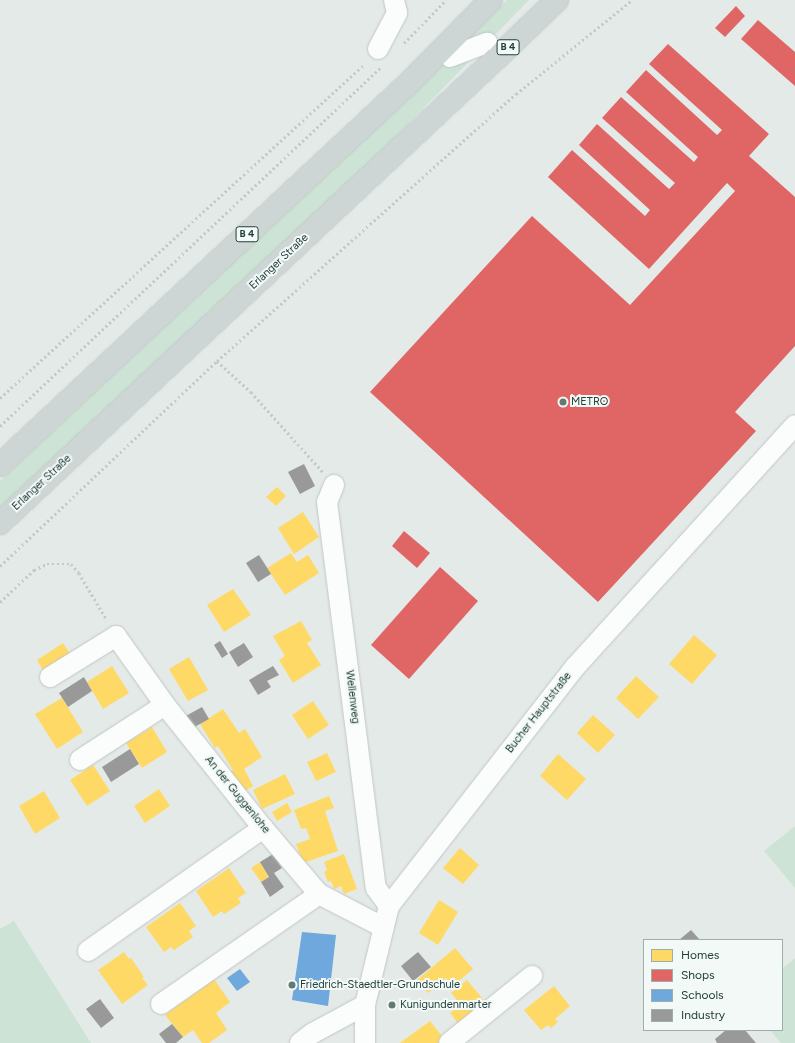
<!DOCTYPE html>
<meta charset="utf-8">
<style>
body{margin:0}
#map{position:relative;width:795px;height:1043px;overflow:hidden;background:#e4eae8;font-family:Figtree,sans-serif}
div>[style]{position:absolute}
.green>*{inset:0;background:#cde3d6}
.homes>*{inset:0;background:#ffd966}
.shops>*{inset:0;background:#e06666}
.schools>*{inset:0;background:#6fa8dc}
.industry>*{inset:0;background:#999}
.path>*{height:2.5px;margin-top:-1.25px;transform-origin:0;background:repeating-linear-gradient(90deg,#c1cac8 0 2px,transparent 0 5px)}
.roads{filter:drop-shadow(0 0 1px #c1c7c5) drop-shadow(0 0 1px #c1c7c5)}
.minor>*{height:20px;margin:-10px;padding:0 10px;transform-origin:10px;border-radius:10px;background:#fbfcfc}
.major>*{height:22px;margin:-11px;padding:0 11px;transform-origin:11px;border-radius:11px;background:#cdd6d4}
.dots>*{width:11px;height:11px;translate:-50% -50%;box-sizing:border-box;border:2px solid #f2f9f6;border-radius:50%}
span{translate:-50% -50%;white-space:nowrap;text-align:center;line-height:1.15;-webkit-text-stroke:4px #f2f9f6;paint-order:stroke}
.shield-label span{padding:1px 3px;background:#f2f9f6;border:1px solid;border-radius:3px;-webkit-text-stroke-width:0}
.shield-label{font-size:10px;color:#213e3a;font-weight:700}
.street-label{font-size:11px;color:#213e3a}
.poi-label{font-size:11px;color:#213e3a}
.left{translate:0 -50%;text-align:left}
.legend{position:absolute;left:643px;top:939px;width:140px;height:92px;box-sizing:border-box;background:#f2f9f6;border:1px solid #9eaeab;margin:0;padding:5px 7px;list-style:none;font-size:12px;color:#213e3a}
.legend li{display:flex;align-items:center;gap:8px;height:20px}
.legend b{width:20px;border:1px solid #9eaeab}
</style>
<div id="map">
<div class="green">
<div style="clip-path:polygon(507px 0,529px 0,369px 164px,0 510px,0 481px,409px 97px)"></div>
<div style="clip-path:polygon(795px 826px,795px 888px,764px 851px)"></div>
<div style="clip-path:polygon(14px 921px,91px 1043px,0 1043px,0 929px)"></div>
<div style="clip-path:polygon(795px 958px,795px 1043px,781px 1043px,770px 1030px,782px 1030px,782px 969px)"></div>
</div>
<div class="homes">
<div style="clip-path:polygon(277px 487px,286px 496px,276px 506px,266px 497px)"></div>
<div style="clip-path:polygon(303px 512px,319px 537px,294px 554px,278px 528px)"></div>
<div style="clip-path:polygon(291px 553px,297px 562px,308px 555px,319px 573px,285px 595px,267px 568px)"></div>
<div style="clip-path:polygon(233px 589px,251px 615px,224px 632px,207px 605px)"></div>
<div style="clip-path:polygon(301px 621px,312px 640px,307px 643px,321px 665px,293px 683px,279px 660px,285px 656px,273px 636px)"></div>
<div style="clip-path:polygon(694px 635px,717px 655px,692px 684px,669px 664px)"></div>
<div style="clip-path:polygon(63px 643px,72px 657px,45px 674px,37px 660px)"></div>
<div style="clip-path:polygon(189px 657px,208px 690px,188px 701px,169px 669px)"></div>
<div style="clip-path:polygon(112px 666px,129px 693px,103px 709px,87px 682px)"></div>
<div style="clip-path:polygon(636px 676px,659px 697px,638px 719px,616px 698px)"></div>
<div style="clip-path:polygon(62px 698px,83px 732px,57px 749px,35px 714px)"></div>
<div style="clip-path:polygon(313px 701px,329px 725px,308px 739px,292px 715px)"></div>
<div style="clip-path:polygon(223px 709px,239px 733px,245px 729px,262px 757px,244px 769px,253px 786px,241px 793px,228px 773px,233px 770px,218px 746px,215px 748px,200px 724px)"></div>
<div style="clip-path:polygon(593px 715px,615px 735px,598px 753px,577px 733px)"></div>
<div style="clip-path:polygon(152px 727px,167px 752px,142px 768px,126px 743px)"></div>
<div style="clip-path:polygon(327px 753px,336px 772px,316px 781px,307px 762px)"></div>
<div style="clip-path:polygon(558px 754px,586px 779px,567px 800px,540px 776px)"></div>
<div style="clip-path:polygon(93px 765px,110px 791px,87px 806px,70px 780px)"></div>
<div style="clip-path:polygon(285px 774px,295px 794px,262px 809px,253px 790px)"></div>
<div style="clip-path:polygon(159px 789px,170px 806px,145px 823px,134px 806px)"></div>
<div style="clip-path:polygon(44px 791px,60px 818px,35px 834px,19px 806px)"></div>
<div style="clip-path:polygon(329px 796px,334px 808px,325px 811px,338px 851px,303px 863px,296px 844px,310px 839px,306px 828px,301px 829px,294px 810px)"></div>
<div style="clip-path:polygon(287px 803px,292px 812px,277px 821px,272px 812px)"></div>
<div style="clip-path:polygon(460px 848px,479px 865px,463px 884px,443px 868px)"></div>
<div style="clip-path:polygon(344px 854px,357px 889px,344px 894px,341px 886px,334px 889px,331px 881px,328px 882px,324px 872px,327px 870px,324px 862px)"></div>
<div style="clip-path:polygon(260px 862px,269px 877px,261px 882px,251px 868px)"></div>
<div style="clip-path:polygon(229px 868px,246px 893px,238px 898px,241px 903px,224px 914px,222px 911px,213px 917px,196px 891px)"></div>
<div style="clip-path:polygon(439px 900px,458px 912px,438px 945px,419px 933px)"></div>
<div style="clip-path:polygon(180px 903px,196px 926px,189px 931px,193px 937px,174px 950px,171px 947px,164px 952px,146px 927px)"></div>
<div style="clip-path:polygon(455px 948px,473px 969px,453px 986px,446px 978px,428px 993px,417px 980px)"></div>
<div style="clip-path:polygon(124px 952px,129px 959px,131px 958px,144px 977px,142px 978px,148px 985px,122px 1004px,98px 970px)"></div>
<div style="clip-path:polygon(214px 979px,230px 1002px,216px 1013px,227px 1030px,209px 1043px,202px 1043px,193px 1030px,183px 1037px,165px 1015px)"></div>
<div style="clip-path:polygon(467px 980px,487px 1004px,460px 1026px,450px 1013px,461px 1005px,451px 993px)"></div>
<div style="clip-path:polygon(554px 986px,570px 1006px,555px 1019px,558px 1022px,551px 1028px,548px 1025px,541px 1030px,524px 1010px)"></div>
<div style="clip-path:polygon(430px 1021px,445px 1040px,441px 1043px,400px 1043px)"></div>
</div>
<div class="shops">
<div style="clip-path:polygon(736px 6px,745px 16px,725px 37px,715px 28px)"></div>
<div style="clip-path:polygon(758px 20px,795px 52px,795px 86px,741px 39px)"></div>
<div style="clip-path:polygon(668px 44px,769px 134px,749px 156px,795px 197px,795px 346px,735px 412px,756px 431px,598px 602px,370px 392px,532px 216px,630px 305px,735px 191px,727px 183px,649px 269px,548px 177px,572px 150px,645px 216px,650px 210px,579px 145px,597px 124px,669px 189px,675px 183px,602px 118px,621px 97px,694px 162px,698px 157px,626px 92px,646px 70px,717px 135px,722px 130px,649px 64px)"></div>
<div style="clip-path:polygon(404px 531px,430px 553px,417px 568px,392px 546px)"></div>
<div style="clip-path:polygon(440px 567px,478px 601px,409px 679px,371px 645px)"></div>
</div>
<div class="schools">
<div style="clip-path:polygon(302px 932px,336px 935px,328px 1006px,292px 1000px)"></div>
<div style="clip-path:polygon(240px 969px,250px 982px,237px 991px,227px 978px)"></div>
</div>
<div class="industry">
<div style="clip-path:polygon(304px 464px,315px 486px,300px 494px,288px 472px)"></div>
<div style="clip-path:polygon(259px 555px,271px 574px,258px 582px,246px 563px)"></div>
<div style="clip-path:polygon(220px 641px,228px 654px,222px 658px,214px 645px)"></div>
<div style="clip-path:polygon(244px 643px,253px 657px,238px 667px,229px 652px)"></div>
<div style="clip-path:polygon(273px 666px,279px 675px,267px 681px,271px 687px,258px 695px,249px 680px)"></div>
<div style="clip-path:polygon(84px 677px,92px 691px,68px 707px,59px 693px)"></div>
<div style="clip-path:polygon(202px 707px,209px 719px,191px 729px,184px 717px)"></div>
<div style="clip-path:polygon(130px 749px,139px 764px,111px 782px,102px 767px)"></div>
<div style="clip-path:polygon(273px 854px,282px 868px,274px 873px,284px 887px,270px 897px,261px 882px,269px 877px,260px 862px)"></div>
<div style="clip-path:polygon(691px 930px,700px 940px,679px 940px)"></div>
<div style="clip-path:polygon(418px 952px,431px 967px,413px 981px,401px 966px)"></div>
<div style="clip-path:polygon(100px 999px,114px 1018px,101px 1028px,86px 1009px)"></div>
<div style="clip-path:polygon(172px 1024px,183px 1037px,176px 1043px,166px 1043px,159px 1034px)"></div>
<div style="clip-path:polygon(726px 1030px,745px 1030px,756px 1043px,717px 1043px,715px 1039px)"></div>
</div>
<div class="path">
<div style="left:404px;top:43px;width:60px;rotate:-45.7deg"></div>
<div style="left:217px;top:361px;width:46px;rotate:42.4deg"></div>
<div style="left:251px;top:392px;width:108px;rotate:48deg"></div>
<div style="left:0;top:398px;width:495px;rotate:-42.5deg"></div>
<div style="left:0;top:426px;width:522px;rotate:-43.29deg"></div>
<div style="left:0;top:566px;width:299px;rotate:-43.4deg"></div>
<div style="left:217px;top:361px;width:401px;rotate:-41.8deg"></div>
<div style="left:516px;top:94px;width:149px;rotate:-39deg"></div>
<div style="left:0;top:602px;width:47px;rotate:-43.3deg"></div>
<div style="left:34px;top:570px;width:14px;rotate:-25deg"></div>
<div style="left:47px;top:564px;width:24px"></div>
<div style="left:71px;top:564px;width:12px;rotate:48deg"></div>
<div style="left:79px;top:573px;width:55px;rotate:59.2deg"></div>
</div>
<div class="roads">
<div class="minor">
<div style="left:378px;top:49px;width:41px;rotate:-62.2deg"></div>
<div style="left:397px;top:13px;width:13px;rotate:-103deg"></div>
<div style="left:450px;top:57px;width:40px;rotate:-21deg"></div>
<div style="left:334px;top:485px;width:18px;rotate:112deg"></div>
<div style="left:327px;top:502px;width:389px;rotate:82.8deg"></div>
<div style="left:376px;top:888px;width:22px;rotate:54deg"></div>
<div style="left:50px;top:677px;width:78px;rotate:-31.8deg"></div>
<div style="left:116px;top:636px;width:85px;rotate:54.6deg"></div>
<div style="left:165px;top:705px;width:157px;rotate:51.5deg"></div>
<div style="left:263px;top:828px;width:87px;rotate:49.7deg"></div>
<div style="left:319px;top:894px;width:72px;rotate:27.3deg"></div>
<div style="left:80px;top:760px;width:101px;rotate:-32.9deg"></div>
<div style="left:88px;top:951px;width:214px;rotate:-35.1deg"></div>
<div style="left:161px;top:1004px;width:193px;rotate:-34.8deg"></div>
<div style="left:300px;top:1043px;width:16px;rotate:-38deg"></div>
<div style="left:313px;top:1033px;width:59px;rotate:-28.3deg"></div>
<div style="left:365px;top:1043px;width:38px;rotate:-90deg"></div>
<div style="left:365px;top:1005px;width:102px;rotate:-76.4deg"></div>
<div style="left:389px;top:906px;width:303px;rotate:-52.1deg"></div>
<div style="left:575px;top:667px;width:327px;rotate:-47.7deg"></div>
<div style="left:449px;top:1043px;width:107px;rotate:-38.9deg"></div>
</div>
<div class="major">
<div style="left:0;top:465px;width:561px;rotate:-43.05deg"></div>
<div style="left:410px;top:82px;width:115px;rotate:-45.4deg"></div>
<div style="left:0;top:523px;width:689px;rotate:-43.12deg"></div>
<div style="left:503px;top:52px;width:75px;rotate:-43.9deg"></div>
</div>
</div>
<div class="dots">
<div style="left:563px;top:402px;background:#657a77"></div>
<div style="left:292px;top:985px;background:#657a77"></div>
<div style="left:392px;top:1005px;background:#657a77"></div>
</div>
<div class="shield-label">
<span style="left:508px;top:47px">B 4</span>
<span style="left:247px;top:234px">B 4</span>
</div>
<div class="street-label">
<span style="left:279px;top:262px;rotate:-43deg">Erlanger Straße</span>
<span style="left:42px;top:483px;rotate:-43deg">Erlanger Straße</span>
<span style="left:352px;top:697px;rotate:83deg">Wellenweg</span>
<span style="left:539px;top:713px;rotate:-52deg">Bucher Hauptstraße</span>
<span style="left:237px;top:795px;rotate:51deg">An der Guggenlohe</span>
</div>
<div class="poi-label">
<span class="left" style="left:571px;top:402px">METRO</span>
<span class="left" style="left:300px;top:985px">Friedrich-Staedtler-Grundschule</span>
<span class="left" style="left:400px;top:1005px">Kunigundenmarter</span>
</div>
<ul class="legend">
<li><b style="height:11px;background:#ffd966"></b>Homes</li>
<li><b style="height:11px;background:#e06666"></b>Shops</li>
<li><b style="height:11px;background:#6fa8dc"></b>Schools</li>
<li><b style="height:11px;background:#999"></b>Industry</li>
</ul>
</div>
